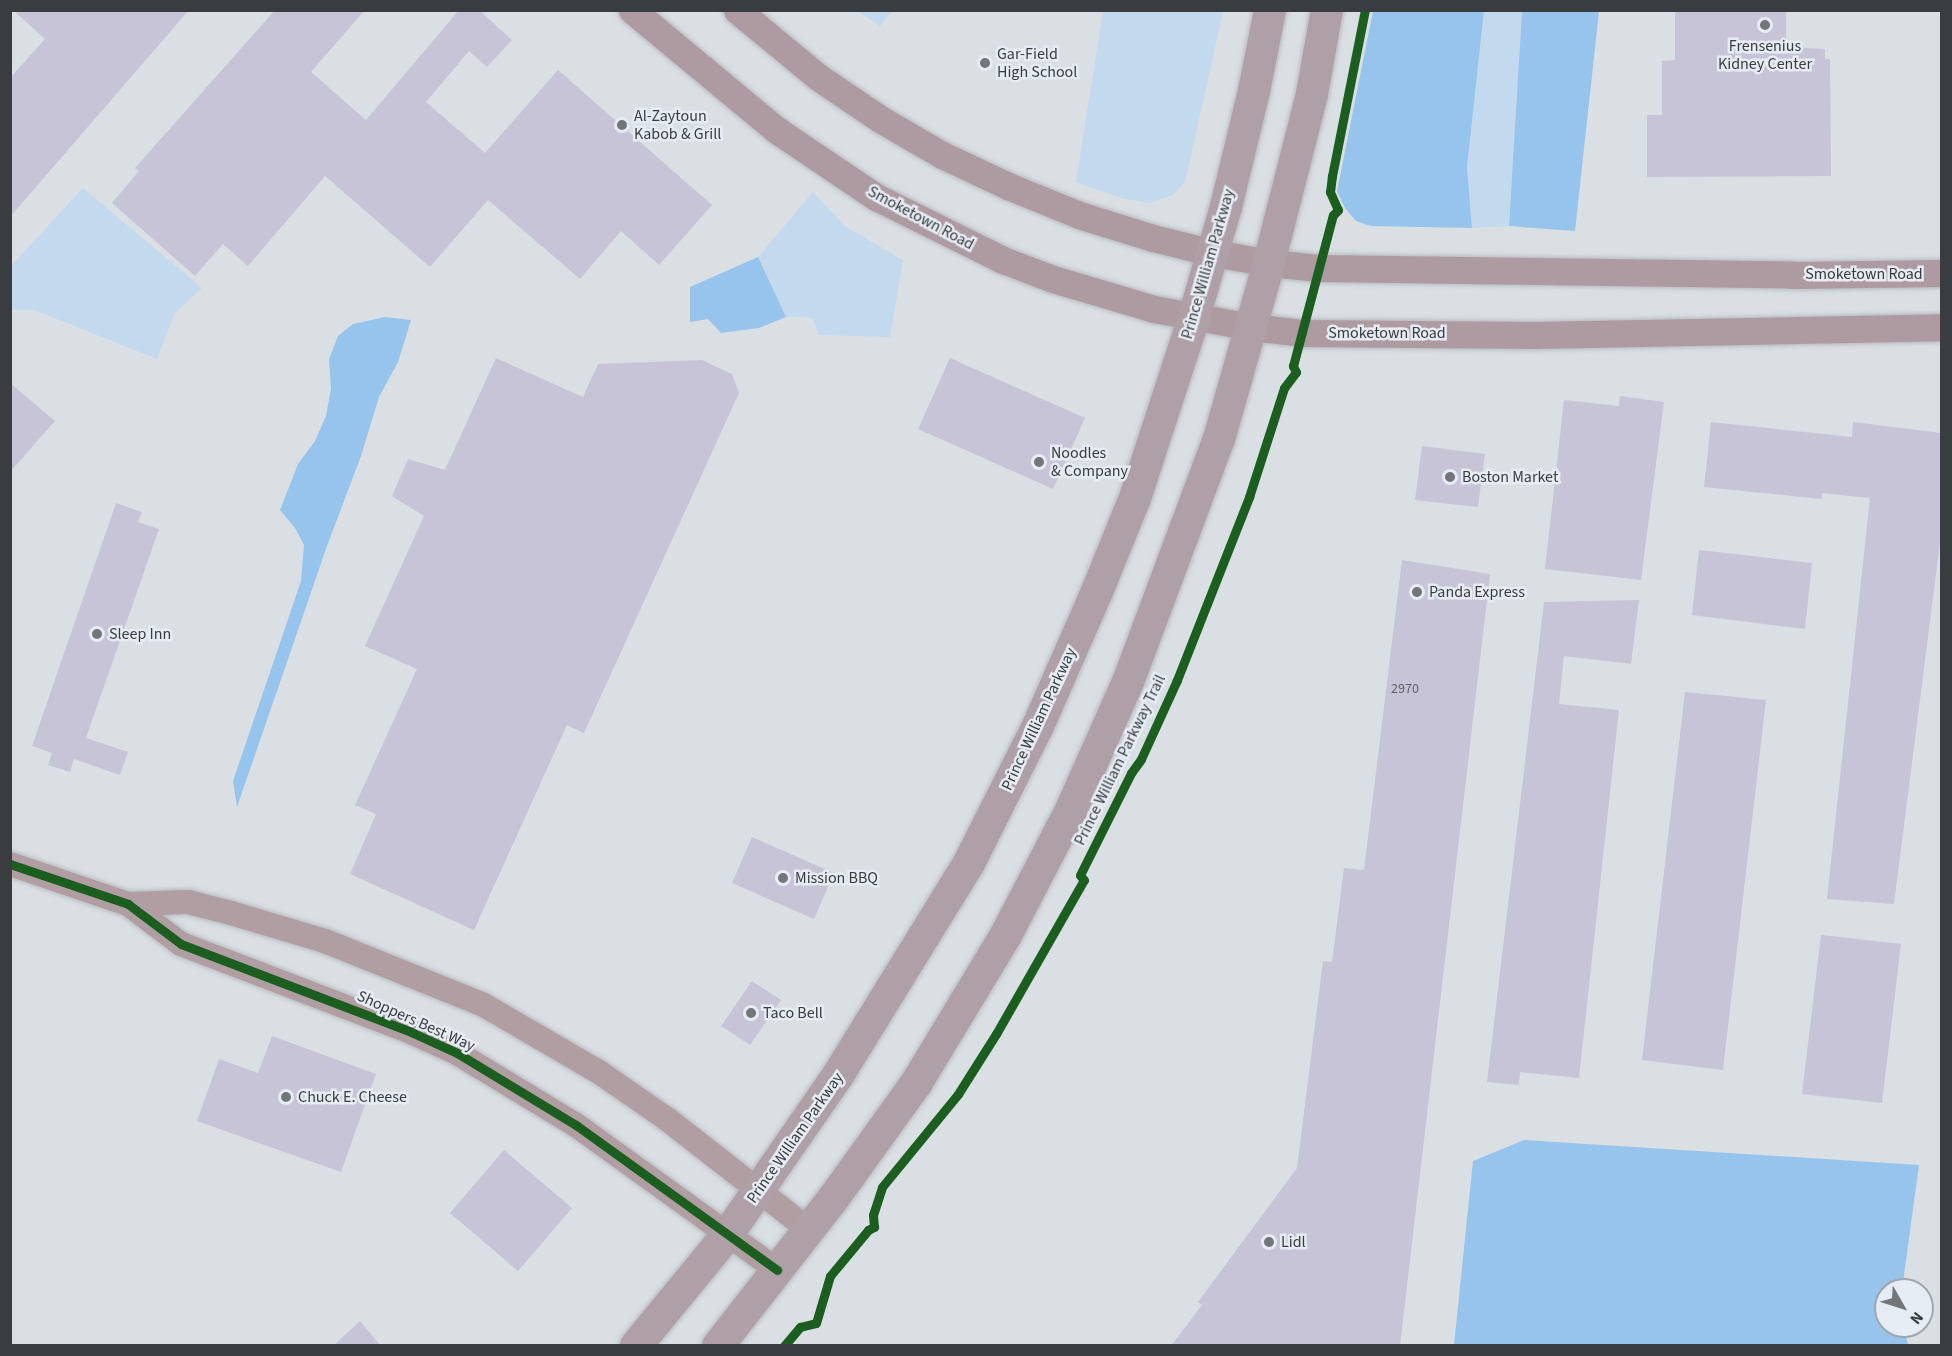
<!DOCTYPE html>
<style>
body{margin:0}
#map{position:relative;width:1952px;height:1356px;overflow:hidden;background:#dadfe4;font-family:"Source Sans 3",sans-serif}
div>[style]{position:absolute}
.green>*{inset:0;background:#c3d9ee}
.forest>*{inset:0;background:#97c4ec}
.building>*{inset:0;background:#c8c4d7}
.roads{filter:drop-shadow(0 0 2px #b8bbbf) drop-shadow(0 0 2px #b8bbbf)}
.tertiary>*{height:24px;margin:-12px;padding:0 12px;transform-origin:12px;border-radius:12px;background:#b09ea2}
.secondary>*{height:27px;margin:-13.5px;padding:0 13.5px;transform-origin:13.5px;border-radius:13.5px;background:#ae9ba1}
.trunk>*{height:32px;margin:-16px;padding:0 16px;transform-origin:16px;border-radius:16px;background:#aea0a6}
.cycleway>*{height:9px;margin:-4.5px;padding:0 4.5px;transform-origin:4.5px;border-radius:4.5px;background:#1b5e20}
.dots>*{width:16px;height:16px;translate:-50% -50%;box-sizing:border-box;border:3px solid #e5ecf4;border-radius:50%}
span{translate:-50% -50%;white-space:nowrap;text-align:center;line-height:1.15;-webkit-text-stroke:5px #e5ecf4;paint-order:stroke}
.number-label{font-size:14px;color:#5e5f66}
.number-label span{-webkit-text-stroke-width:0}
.poi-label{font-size:16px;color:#3a3d40}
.left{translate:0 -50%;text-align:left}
.street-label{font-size:16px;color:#3a3d40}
.frame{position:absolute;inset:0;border:12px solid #3a3d40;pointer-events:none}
.north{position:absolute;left:1874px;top:1278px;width:60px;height:60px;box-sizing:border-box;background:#e5ecf4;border:2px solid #a1a6ac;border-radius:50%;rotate:129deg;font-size:16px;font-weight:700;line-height:24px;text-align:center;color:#3a3d40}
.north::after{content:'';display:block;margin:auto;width:21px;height:27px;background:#727679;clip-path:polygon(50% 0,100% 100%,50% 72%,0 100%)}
</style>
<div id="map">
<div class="green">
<div style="clip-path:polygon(1213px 10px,1223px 12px,1185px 182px,1173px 195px,1149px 203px,1121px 198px,1076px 182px,1103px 11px)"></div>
<div style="clip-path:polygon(858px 11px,892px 10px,892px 11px,880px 26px)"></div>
<div style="clip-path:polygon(1484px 11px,1522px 11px,1509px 226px,1472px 228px,1467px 167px)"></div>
<div style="clip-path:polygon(83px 188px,202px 288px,175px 313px,157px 359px,34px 310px,11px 310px,11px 266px)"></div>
<div style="clip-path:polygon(813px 192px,846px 227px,903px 260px,890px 337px,819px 335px,813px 320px,806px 316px,786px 317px,758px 257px)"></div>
</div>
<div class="forest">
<div style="clip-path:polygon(1373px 11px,1484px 11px,1467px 167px,1472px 228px,1371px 226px,1356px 221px,1345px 208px,1337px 191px)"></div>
<div style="clip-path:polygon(1522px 11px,1599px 11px,1575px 231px,1509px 226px)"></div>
<div style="clip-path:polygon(758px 257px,786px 317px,759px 328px,721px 333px,708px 319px,690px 322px,690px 287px)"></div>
<div style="clip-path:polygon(385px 317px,411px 320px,398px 362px,379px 397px,361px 456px,327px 546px,237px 807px,233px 781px,301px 581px,304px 545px,295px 528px,280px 510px,298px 464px,315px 441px,326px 416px,331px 389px,329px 359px,338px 336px,353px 324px)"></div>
<div style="clip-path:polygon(1524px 1140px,1919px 1165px,1902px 1290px,1886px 1290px,1886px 1326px,1904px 1326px,1908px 1345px,1454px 1345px,1473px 1161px)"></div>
</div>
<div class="building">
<div style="clip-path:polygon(13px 10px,189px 10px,10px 217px,10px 78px,45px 39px)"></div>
<div style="clip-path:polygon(275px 10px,365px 10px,311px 72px,366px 120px,459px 10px,479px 10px,512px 40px,487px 67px,469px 51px,426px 102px,485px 153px,558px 70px,712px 205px,659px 265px,621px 231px,580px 279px,488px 200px,430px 267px,325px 176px,248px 266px,223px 244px,195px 276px,112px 203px,139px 171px,135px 168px)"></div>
<div style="clip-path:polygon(1675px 10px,1786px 10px,1786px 47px,1825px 49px,1825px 59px,1830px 59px,1831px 176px,1647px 177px,1647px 115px,1662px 115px,1662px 61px,1675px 60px)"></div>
<div style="clip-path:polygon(496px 358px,583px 397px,598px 364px,702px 360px,732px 374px,739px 393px,584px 733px,567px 725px,474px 930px,350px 874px,376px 814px,355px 805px,417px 669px,365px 646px,424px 516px,392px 496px,408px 459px,445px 470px)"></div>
<div style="clip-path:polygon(950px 358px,1085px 418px,1053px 489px,918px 429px)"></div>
<div style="clip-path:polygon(10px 383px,55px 421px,10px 472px)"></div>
<div style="clip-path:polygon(1620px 396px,1664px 402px,1641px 580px,1545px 569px,1564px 400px,1619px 406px)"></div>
<div style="clip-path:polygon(1711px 422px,1852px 437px,1853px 422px,1941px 433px,1941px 535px,1894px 904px,1827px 899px,1870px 498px,1822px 493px,1822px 499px,1704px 487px)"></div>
<div style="clip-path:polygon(1422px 446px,1485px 454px,1478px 507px,1415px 500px)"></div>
<div style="clip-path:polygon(116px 503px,142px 512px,138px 522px,159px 529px,86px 738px,128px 752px,120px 775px,74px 759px,70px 772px,48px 765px,52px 753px,32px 746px)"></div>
<div style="clip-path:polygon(1699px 550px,1812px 563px,1805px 629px,1692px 615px)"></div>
<div style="clip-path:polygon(1402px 560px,1490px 574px,1400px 1346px,1171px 1346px,1202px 1305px,1198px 1302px,1297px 1168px,1323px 961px,1332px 962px,1344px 868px,1364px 870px)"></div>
<div style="clip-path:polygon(1639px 600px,1631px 664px,1564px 656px,1559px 704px,1619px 710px,1579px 1078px,1520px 1072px,1519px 1085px,1487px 1082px,1544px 602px)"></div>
<div style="clip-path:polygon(1685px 692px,1766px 700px,1723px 1070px,1642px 1060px)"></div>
<div style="clip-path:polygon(752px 837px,834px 873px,814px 919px,732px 883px)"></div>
<div style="clip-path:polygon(1821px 935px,1901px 944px,1882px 1103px,1802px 1094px)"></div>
<div style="clip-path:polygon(752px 981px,781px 1000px,750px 1045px,721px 1026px)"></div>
<div style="clip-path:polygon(272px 1036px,376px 1074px,341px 1172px,197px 1121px,219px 1059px,258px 1073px)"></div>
<div style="clip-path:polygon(504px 1150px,572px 1208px,518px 1271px,450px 1213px)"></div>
<div style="clip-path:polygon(360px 1321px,381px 1346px,333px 1346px)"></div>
</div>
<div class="roads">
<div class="tertiary">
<div style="left:10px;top:864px;width:125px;rotate:18.7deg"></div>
<div style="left:128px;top:904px;width:66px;rotate:37deg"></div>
<div style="left:181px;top:944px;width:246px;rotate:20.9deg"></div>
<div style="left:411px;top:1032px;width:51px;rotate:24.5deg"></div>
<div style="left:457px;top:1053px;width:139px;rotate:31.2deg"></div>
<div style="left:576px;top:1125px;width:248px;rotate:35.8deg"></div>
<div style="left:128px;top:904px;width:60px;rotate:-1.9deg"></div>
<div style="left:188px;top:902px;width:44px;rotate:14.3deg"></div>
<div style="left:231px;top:913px;width:98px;rotate:16.6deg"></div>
<div style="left:325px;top:941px;width:169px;rotate:21.9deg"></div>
<div style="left:482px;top:1004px;width:135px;rotate:30.2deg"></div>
<div style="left:599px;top:1072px;width:83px;rotate:34.7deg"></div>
<div style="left:667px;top:1119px;width:180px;rotate:38deg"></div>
</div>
<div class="secondary">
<div style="left:632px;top:10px;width:190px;rotate:39.7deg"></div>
<div style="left:778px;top:131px;width:118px;rotate:34deg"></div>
<div style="left:876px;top:197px;width:142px;rotate:26.4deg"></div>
<div style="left:1003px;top:260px;width:53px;rotate:20.8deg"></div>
<div style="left:1053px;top:279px;width:105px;rotate:16.5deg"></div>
<div style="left:1154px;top:309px;width:99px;rotate:10.5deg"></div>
<div style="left:1251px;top:327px;width:51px;rotate:6.7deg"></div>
<div style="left:1302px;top:333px;width:232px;rotate:0.5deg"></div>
<div style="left:1534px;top:335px;width:408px;rotate:-1.1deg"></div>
<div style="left:737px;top:10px;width:105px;rotate:39.6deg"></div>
<div style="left:818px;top:77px;width:75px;rotate:34.1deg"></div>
<div style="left:880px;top:119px;width:72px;rotate:30.1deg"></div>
<div style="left:942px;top:155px;width:73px;rotate:25.2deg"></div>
<div style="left:1008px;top:186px;width:77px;rotate:22.2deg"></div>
<div style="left:1079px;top:215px;width:77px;rotate:17.3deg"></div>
<div style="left:1153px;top:238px;width:63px;rotate:13.8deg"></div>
<div style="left:1214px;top:253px;width:56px;rotate:10.3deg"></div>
<div style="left:1269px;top:263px;width:50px;rotate:5.7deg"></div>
<div style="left:1319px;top:268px;width:473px;rotate:0.8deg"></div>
<div style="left:1792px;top:275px;width:150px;rotate:-0.8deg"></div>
</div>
<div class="trunk">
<div style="left:636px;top:1346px;width:145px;rotate:-50.6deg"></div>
<div style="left:728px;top:1234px;width:197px;rotate:-55.3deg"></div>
<div style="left:840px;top:1072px;width:246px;rotate:-58.3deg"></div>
<div style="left:969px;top:863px;width:153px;rotate:-63.3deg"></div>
<div style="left:1038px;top:726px;width:144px;rotate:-66.3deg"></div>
<div style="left:1096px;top:594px;width:104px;rotate:-67.9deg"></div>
<div style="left:1135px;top:498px;width:190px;rotate:-71.9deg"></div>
<div style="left:1194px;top:317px;width:115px;rotate:-73.8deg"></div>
<div style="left:1226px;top:207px;width:119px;rotate:-76.4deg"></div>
<div style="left:1254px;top:91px;width:83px;rotate:-78.8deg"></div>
<div style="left:718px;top:1346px;width:187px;rotate:-52deg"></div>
<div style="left:833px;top:1199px;width:144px;rotate:-54.3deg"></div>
<div style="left:917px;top:1082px;width:172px;rotate:-58.8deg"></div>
<div style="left:1006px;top:935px;width:141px;rotate:-62.5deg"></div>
<div style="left:1071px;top:810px;width:140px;rotate:-66deg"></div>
<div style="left:1128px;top:682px;width:259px;rotate:-69.5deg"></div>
<div style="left:1219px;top:439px;width:183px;rotate:-74.1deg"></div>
<div style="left:1269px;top:263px;width:174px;rotate:-75.7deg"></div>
<div style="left:1312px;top:94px;width:85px;rotate:-79.9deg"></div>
</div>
</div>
<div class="cycleway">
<div style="left:10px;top:864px;width:125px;rotate:18.7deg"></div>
<div style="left:128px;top:904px;width:66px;rotate:37deg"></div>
<div style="left:181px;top:944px;width:246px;rotate:20.9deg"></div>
<div style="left:411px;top:1032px;width:51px;rotate:24.5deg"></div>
<div style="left:457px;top:1053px;width:139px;rotate:31.2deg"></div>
<div style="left:576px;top:1125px;width:248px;rotate:35.8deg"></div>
<div style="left:784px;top:1346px;width:25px;rotate:-50deg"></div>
<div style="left:800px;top:1327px;width:16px;rotate:-14deg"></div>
<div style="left:816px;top:1323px;width:49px;rotate:-73.4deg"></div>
<div style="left:830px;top:1276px;width:60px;rotate:-50.4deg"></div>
<div style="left:868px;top:1230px;width:7px;rotate:-27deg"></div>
<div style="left:874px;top:1227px;width:12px;rotate:-95deg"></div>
<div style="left:873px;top:1215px;width:29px;rotate:-72deg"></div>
<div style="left:882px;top:1187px;width:120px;rotate:-50.7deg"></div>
<div style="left:958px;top:1094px;width:71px;rotate:-57.7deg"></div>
<div style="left:996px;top:1034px;width:177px;rotate:-60.3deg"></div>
<div style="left:1084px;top:880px;width:6px;rotate:-129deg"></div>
<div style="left:1080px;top:875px;width:114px;rotate:-63.4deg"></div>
<div style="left:1131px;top:773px;width:17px;rotate:-54deg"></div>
<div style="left:1141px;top:759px;width:87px;rotate:-65.5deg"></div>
<div style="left:1177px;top:680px;width:197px;rotate:-68.5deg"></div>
<div style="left:1249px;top:497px;width:114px;rotate:-72.2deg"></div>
<div style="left:1284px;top:388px;width:20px;rotate:-53deg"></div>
<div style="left:1296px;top:372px;width:7px;rotate:-117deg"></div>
<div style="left:1293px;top:366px;width:156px;rotate:-75.2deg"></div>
<div style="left:1333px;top:215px;width:7px;rotate:-45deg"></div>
<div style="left:1338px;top:210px;width:20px;rotate:-114deg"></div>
<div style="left:1330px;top:192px;width:16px;rotate:-83deg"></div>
<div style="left:1332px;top:176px;width:169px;rotate:-78.8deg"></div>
</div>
<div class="dots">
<div style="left:1765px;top:25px;background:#727679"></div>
<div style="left:985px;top:63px;background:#727679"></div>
<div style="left:622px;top:125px;background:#727679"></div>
<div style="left:1039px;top:462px;background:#727679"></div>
<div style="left:1450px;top:477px;background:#727679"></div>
<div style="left:1417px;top:592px;background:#727679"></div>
<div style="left:97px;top:634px;background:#727679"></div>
<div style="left:783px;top:878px;background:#727679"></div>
<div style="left:751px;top:1013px;background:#727679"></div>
<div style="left:286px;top:1097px;background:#727679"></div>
<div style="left:1269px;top:1242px;background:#727679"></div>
</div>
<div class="number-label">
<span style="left:1405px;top:689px">2970</span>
</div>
<div class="poi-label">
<span style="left:1765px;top:55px">Frensenius<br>Kidney Center</span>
<span class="left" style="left:997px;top:63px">Gar-Field<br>High School</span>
<span class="left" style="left:634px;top:125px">Al-Zaytoun<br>Kabob &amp; Grill</span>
<span class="left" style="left:1051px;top:462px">Noodles<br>&amp; Company</span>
<span class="left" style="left:1462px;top:477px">Boston Market</span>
<span class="left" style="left:1429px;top:592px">Panda Express</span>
<span class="left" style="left:109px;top:634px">Sleep Inn</span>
<span class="left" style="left:795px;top:878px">Mission BBQ</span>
<span class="left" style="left:763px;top:1013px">Taco Bell</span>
<span class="left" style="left:298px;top:1097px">Chuck E. Cheese</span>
<span class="left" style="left:1281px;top:1242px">Lidl</span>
</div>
<div class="street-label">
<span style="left:921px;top:218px;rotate:28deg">Smoketown Road</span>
<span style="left:1208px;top:264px;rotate:-74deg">Prince William Parkway</span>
<span style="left:1864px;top:274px">Smoketown Road</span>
<span style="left:1387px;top:333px">Smoketown Road</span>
<span style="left:1039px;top:719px;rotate:-65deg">Prince William Parkway</span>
<span style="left:1120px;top:760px;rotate:-64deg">Prince William Parkway Trail</span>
<span style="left:416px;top:1021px;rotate:24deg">Shoppers Best Way</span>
<span style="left:795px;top:1138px;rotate:-55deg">Prince William Parkway</span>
</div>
<div class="frame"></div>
<div class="north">N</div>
</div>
